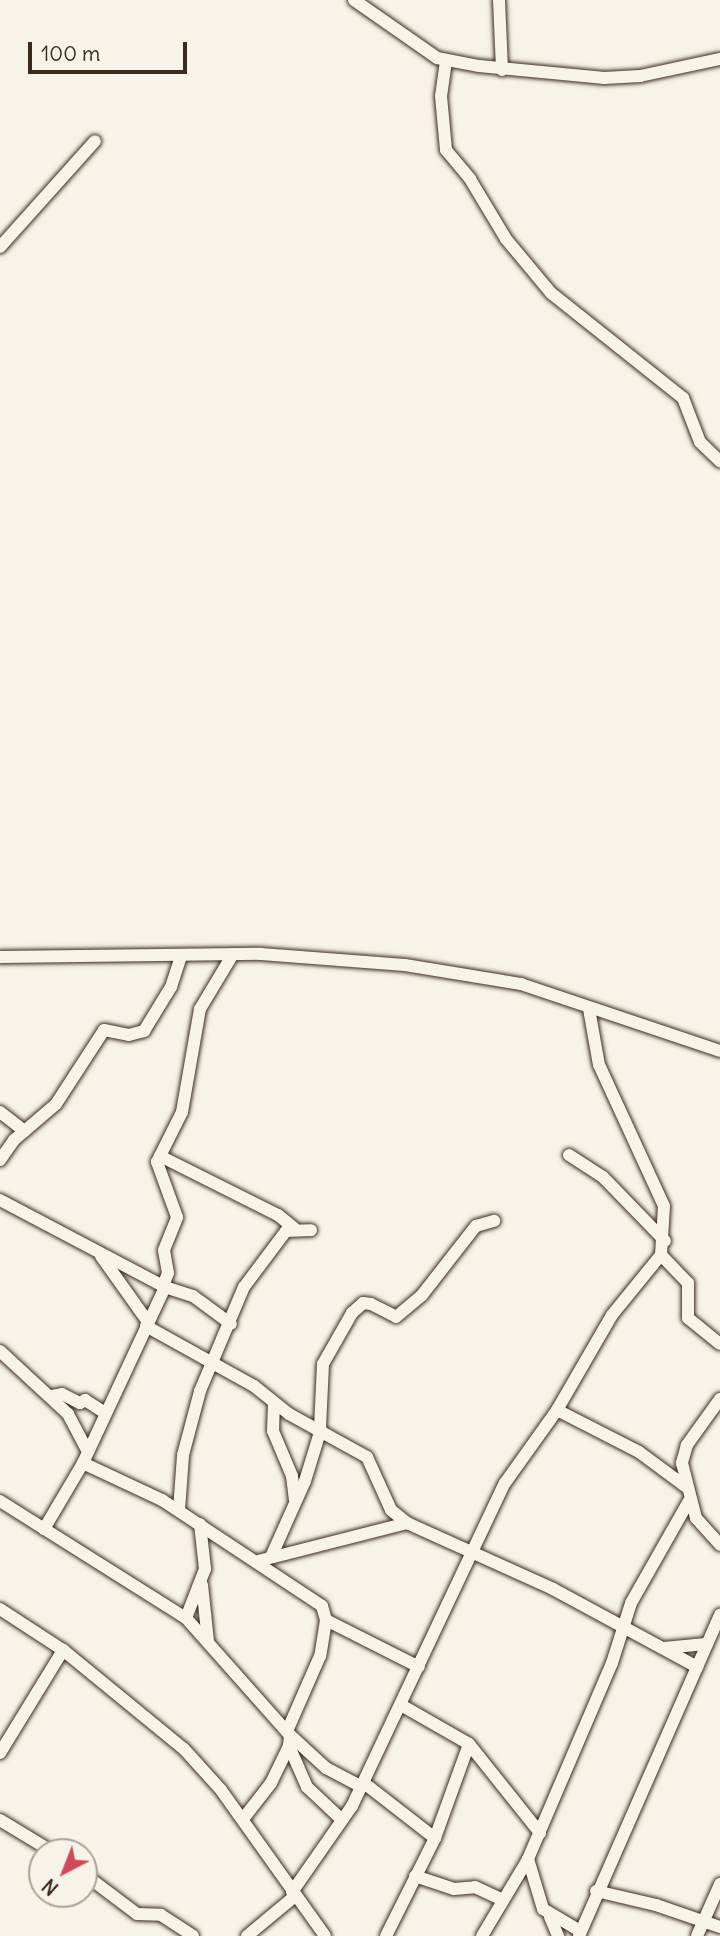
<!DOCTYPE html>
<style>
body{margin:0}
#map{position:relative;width:720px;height:1936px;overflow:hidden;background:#f7f3e8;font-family:Delius,sans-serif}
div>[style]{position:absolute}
.roads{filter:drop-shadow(0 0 2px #3b2a1e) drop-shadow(0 0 2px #3b2a1e)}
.minor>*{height:12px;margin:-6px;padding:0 6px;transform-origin:6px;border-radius:6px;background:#f7f3e8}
span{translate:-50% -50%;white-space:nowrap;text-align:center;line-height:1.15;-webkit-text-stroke:7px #f7f3e8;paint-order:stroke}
.north{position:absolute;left:28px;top:1838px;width:70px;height:70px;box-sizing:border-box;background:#f7f3e8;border:2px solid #aca397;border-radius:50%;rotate:222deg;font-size:19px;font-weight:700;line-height:28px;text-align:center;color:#3b2a1e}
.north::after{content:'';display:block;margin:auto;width:24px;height:32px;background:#d1495b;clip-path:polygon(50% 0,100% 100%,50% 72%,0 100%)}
.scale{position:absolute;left:28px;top:42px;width:159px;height:32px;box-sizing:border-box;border:4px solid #3b2a1e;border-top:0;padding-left:9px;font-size:21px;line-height:24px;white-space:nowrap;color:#3b2a1e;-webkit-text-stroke:5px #f7f3e8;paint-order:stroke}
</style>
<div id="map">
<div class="roads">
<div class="minor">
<div style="left:354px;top:0;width:101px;rotate:34.9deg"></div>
<div style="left:437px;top:58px;width:43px;rotate:10.8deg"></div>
<div style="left:479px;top:66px;width:126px;rotate:5.5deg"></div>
<div style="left:604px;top:78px;width:36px;rotate:-3deg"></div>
<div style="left:640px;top:76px;width:82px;rotate:-12deg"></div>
<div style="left:499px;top:0;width:70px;rotate:87.5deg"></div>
<div style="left:446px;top:61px;width:35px;rotate:98deg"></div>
<div style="left:441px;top:96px;width:54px;rotate:84.7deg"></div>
<div style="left:446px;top:150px;width:38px;rotate:50deg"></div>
<div style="left:470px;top:179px;width:70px;rotate:59deg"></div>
<div style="left:506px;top:239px;width:70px;rotate:50.2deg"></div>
<div style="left:551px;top:293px;width:169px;rotate:38.5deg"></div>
<div style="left:683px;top:398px;width:47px;rotate:68.9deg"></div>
<div style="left:700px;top:442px;width:28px;rotate:44deg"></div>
<div style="left:0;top:247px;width:142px;rotate:-48.1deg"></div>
<div style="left:0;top:957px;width:261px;rotate:-0.7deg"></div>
<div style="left:261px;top:954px;width:144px;rotate:4.4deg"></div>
<div style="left:405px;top:965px;width:118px;rotate:9.3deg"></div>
<div style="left:521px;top:984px;width:210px;rotate:18.6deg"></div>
<div style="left:0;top:1112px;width:31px;rotate:38deg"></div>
<div style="left:569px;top:1155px;width:40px;rotate:32.9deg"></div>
<div style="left:603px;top:1177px;width:89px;rotate:45.9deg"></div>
<div style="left:160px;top:1156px;width:132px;rotate:26.6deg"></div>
<div style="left:278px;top:1215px;width:21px;rotate:39deg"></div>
<div style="left:0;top:1160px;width:24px;rotate:-55deg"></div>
<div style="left:14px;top:1140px;width:55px;rotate:-40.6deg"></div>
<div style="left:56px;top:1104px;width:88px;rotate:-57deg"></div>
<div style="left:104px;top:1030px;width:25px;rotate:11deg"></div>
<div style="left:129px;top:1035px;width:16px;rotate:-15deg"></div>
<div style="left:144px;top:1031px;width:52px;rotate:-58.5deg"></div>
<div style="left:171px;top:987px;width:33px;rotate:-72deg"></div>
<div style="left:0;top:1200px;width:187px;rotate:27.8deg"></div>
<div style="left:165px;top:1287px;width:29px;rotate:18deg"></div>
<div style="left:193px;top:1296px;width:47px;rotate:36.4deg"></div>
<div style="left:661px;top:1255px;width:39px;rotate:46deg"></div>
<div style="left:688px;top:1283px;width:35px;rotate:90deg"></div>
<div style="left:688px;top:1318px;width:41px;rotate:39.1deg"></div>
<div style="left:101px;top:1256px;width:81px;rotate:54.5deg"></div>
<div style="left:163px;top:1286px;width:14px;rotate:-69deg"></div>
<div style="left:168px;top:1273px;width:23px;rotate:-100deg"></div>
<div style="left:164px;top:1250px;width:35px;rotate:-68deg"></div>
<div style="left:177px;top:1217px;width:59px;rotate:-110deg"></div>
<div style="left:157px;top:1162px;width:56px;rotate:-63.4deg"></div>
<div style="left:182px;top:1112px;width:105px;rotate:-80.1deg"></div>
<div style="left:200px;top:1009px;width:64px;rotate:-59deg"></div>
<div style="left:146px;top:1326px;width:124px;rotate:29.1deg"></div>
<div style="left:254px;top:1386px;width:45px;rotate:38.7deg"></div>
<div style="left:289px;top:1414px;width:89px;rotate:28.9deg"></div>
<div style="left:367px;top:1457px;width:58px;rotate:65.6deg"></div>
<div style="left:391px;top:1510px;width:21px;rotate:39deg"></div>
<div style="left:407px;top:1523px;width:160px;rotate:24.3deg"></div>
<div style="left:553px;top:1589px;width:164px;rotate:28.4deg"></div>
<div style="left:0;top:1351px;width:93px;rotate:42.8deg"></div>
<div style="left:68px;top:1414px;width:41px;rotate:62.2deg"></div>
<div style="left:52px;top:1396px;width:10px;rotate:-11deg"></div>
<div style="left:62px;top:1394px;width:20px;rotate:27deg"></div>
<div style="left:80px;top:1403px;width:6px;rotate:-31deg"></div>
<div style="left:85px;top:1400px;width:24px;rotate:33deg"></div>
<div style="left:720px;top:1399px;width:57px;rotate:125.7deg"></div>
<div style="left:687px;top:1445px;width:19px;rotate:106deg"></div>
<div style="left:682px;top:1463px;width:57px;rotate:75.7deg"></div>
<div style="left:696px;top:1518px;width:36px;rotate:48deg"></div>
<div style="left:274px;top:1403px;width:28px;rotate:92deg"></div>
<div style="left:273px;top:1431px;width:49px;rotate:67.1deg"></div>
<div style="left:292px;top:1476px;width:24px;rotate:83deg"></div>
<div style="left:557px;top:1410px;width:92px;rotate:27.1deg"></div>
<div style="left:639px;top:1452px;width:57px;rotate:36.5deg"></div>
<div style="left:320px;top:1428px;width:64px;rotate:-87.3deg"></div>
<div style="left:323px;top:1364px;width:59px;rotate:-60.4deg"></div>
<div style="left:352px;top:1313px;width:15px;rotate:-42deg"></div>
<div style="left:363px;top:1303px;width:8px;rotate:7deg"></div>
<div style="left:371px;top:1304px;width:28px;rotate:27deg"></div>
<div style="left:396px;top:1317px;width:34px;rotate:-40deg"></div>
<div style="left:422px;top:1295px;width:88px;rotate:-52deg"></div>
<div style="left:476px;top:1226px;width:19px;rotate:-16deg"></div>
<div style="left:83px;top:1463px;width:87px;rotate:25.1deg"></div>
<div style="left:162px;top:1500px;width:192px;rotate:33.5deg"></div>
<div style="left:322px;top:1606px;width:15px;rotate:74deg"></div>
<div style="left:326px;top:1620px;width:36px;rotate:99deg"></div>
<div style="left:320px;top:1656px;width:82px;rotate:113.7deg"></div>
<div style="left:0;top:1501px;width:220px;rotate:32.2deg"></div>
<div style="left:186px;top:1618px;width:157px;rotate:48.4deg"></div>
<div style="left:290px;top:1735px;width:49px;rotate:42.5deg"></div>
<div style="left:326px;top:1768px;width:41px;rotate:27.8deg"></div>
<div style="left:179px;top:1510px;width:55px;rotate:-85.8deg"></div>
<div style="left:183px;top:1455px;width:66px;rotate:-75.1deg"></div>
<div style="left:200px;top:1391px;width:113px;rotate:-67.1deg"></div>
<div style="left:244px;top:1287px;width:70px;rotate:-53.1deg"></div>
<div style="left:286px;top:1231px;width:25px;rotate:-2deg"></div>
<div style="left:44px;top:1529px;width:77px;rotate:-59.4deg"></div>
<div style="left:83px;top:1463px;width:194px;rotate:-65deg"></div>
<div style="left:271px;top:1557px;width:83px;rotate:-65.9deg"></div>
<div style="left:305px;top:1481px;width:54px;rotate:-72.9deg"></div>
<div style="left:258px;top:1561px;width:154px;rotate:-14.3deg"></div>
<div style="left:202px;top:1585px;width:56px;rotate:83.9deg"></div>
<div style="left:0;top:1609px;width:75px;rotate:33.1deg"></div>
<div style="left:63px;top:1650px;width:156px;rotate:39.3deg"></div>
<div style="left:184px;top:1749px;width:55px;rotate:47.9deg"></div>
<div style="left:221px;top:1790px;width:179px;rotate:54.5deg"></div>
<div style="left:186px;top:1618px;width:53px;rotate:-68.8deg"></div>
<div style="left:205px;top:1569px;width:45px;rotate:-96.3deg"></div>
<div style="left:326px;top:1620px;width:104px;rotate:26.8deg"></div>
<div style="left:664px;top:1648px;width:42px;rotate:-5.4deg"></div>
<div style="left:401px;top:1705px;width:78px;rotate:29.8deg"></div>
<div style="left:469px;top:1744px;width:114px;rotate:51.4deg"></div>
<div style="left:289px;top:1746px;width:45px;rotate:66.3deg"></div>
<div style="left:307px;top:1787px;width:48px;rotate:43.3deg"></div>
<div style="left:0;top:1753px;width:121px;rotate:-58.5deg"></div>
<div style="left:364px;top:1783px;width:90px;rotate:37.8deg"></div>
<div style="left:243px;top:1819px;width:46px;rotate:-52.1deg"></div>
<div style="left:271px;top:1783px;width:41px;rotate:-64.1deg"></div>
<div style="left:289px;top:1746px;width:11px;rotate:-85deg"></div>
<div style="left:0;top:1820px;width:62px;rotate:31.1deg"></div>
<div style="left:528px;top:1859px;width:52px;rotate:73.3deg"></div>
<div style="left:543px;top:1909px;width:43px;rotate:30.7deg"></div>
<div style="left:84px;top:1874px;width:66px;rotate:37deg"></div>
<div style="left:137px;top:1914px;width:24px;rotate:2deg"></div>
<div style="left:161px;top:1915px;width:38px;rotate:33deg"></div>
<div style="left:415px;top:1876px;width:41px;rotate:18.4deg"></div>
<div style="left:454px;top:1889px;width:21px;rotate:-5deg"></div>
<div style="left:475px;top:1887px;width:29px;rotate:25deg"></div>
<div style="left:596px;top:1891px;width:62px;rotate:13.1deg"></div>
<div style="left:656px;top:1905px;width:68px;rotate:19deg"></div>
<div style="left:292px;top:1892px;width:105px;rotate:-55.1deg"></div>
<div style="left:352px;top:1806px;width:357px;rotate:-64.7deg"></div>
<div style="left:505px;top:1483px;width:90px;rotate:-54.5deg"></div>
<div style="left:557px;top:1410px;width:110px;rotate:-59.9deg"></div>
<div style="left:612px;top:1315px;width:77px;rotate:-50.8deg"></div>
<div style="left:661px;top:1255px;width:49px;rotate:-86.5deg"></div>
<div style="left:664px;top:1206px;width:155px;rotate:-114.7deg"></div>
<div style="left:599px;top:1065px;width:57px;rotate:-100.1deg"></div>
<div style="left:550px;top:1917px;width:21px;rotate:67deg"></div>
<div style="left:247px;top:1936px;width:62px;rotate:-39.8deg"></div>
<div style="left:386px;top:1936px;width:110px;rotate:-63.4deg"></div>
<div style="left:435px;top:1838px;width:100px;rotate:-70.1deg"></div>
<div style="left:482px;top:1936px;width:90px;rotate:-59.1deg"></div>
<div style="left:528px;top:1859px;width:213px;rotate:-66.8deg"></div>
<div style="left:612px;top:1663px;width:63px;rotate:-72.4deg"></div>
<div style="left:631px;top:1603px;width:117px;rotate:-60.4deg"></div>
<div style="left:579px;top:1936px;width:351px;rotate:-66.3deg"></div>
<div style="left:697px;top:1936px;width:57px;rotate:-66.1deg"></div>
</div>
</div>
<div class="north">N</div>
<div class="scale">100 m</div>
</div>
